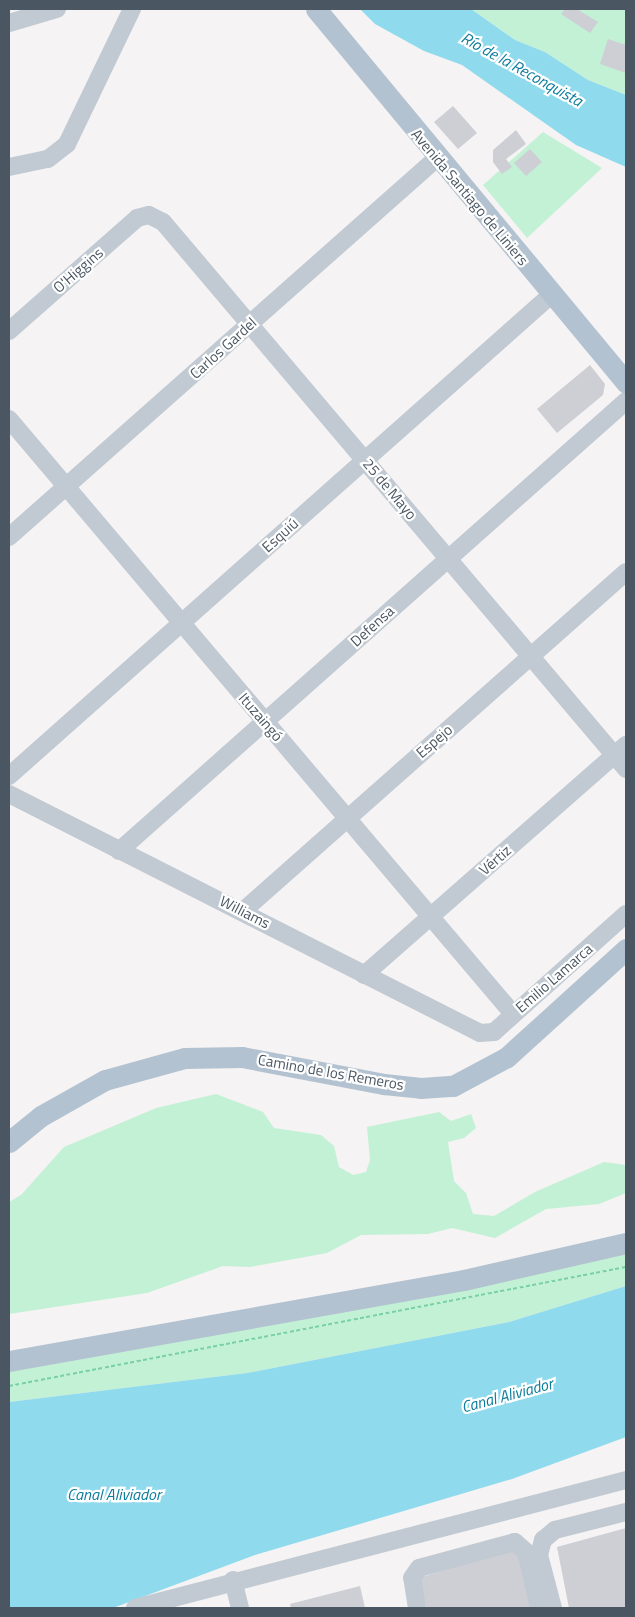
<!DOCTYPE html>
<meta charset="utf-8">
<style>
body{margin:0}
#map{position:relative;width:635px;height:1617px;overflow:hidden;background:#f5f3f3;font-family:"Titillium Web",sans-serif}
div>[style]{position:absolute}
.green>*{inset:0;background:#c3f1d5}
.water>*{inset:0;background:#90daee}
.building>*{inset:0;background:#cdcfd5}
.path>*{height:2px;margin-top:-1px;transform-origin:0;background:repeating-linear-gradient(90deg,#7ad0a6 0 4px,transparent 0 6.5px)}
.minor>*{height:18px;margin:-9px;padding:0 9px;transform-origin:9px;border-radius:9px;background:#c1cad2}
.major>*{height:21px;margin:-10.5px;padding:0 10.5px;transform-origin:10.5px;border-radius:10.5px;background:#b3c2d1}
span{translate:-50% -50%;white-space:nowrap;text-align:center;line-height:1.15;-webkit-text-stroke:4.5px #fff;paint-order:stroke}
.street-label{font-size:15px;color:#4a5661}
.water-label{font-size:16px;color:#0c7c9b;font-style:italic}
.frame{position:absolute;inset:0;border:10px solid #4a5661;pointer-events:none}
</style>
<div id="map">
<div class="green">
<div style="clip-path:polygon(471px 9px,626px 9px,626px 95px,588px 80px,545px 52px,515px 40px)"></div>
<div style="clip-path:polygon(543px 132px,602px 168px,527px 238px,483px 185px)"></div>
<div style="clip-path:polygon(216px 1094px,263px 1112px,274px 1128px,321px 1135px,334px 1146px,339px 1167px,353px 1175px,366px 1172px,370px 1160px,367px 1127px,439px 1112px,451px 1121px,471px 1114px,476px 1128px,464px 1138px,448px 1142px,454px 1181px,466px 1193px,473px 1214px,494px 1216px,535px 1192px,604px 1162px,626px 1165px,626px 1193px,599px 1204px,546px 1209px,495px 1238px,452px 1228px,428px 1234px,361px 1235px,327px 1253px,250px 1267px,223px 1266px,147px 1293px,9px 1314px,9px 1202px,21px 1195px,64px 1147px,156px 1108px)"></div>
<div style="clip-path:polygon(626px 1246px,626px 1286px,509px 1322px,247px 1373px,9px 1402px,9px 1367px)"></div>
</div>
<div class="water">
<div style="clip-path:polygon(360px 9px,471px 9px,515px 40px,545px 52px,588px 80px,626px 95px,626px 167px,576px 145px,462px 65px,424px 51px,375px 24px)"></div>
<div style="clip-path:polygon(626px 1286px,626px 1437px,512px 1479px,255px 1555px,113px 1608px,9px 1608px,9px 1402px,247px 1373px,509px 1322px)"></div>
</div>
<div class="building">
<div style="clip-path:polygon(565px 9px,577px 9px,598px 22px,590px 33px,561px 14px)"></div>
<div style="clip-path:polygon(608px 39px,626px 45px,626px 73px,600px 64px)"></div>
<div style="clip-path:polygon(453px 106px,477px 133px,458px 149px,434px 122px)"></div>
<div style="clip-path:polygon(516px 130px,526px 144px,506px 159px,512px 167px,502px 174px,493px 162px,493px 150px)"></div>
<div style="clip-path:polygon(530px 149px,542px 162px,526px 176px,514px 163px)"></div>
<div style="clip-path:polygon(590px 365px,605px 384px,603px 395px,557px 433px,537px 409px)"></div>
<div style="clip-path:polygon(626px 1528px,626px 1608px,569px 1608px,557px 1547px)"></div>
<div style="clip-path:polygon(516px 1548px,531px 1608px,426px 1608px,419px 1578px)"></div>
<div style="clip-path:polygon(360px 1586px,365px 1608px,291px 1608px,290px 1604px)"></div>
</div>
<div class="path">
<div style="left:9px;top:1386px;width:628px;rotate:-10.92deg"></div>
</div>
<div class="minor">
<div style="left:9px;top:23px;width:50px;rotate:-16.3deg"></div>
<div style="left:9px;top:167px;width:40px;rotate:-12deg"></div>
<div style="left:48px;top:159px;width:24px;rotate:-38deg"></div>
<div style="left:67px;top:144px;width:150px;rotate:-64.3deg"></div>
<div style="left:9px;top:331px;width:171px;rotate:-41.4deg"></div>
<div style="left:137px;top:218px;width:12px;rotate:-14deg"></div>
<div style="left:149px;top:215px;width:16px;rotate:27deg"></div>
<div style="left:163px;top:222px;width:717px;rotate:49.75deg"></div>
<div style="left:9px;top:419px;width:780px;rotate:49.73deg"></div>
<div style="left:9px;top:537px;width:572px;rotate:-41.53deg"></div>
<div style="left:9px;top:776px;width:725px;rotate:-41.59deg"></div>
<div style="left:9px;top:794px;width:528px;rotate:26.9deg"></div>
<div style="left:480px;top:1033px;width:14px;rotate:-4deg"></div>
<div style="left:494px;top:1032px;width:177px;rotate:-41.8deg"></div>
<div style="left:119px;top:851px;width:678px;rotate:-41.59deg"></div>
<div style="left:243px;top:911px;width:511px;rotate:-41.51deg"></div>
<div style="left:364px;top:975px;width:349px;rotate:-41.3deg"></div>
<div style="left:233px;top:1580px;width:29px;rotate:76deg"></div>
<div style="left:135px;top:1608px;width:507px;rotate:-14.61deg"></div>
<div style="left:417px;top:1608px;width:30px;rotate:-99deg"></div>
<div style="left:412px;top:1578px;width:12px;rotate:-55deg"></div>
<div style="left:419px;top:1568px;width:99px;rotate:-15.2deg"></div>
<div style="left:515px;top:1542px;width:15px;rotate:42deg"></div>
<div style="left:526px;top:1552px;width:57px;rotate:76.9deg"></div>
<div style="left:553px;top:1608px;width:55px;rotate:-104.8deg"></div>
<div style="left:539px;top:1555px;width:16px;rotate:-75deg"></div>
<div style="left:543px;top:1540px;width:16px;rotate:-40deg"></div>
<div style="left:555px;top:1530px;width:73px;rotate:-14.2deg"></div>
</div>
<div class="major">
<div style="left:316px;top:9px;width:486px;rotate:50.3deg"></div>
<div style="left:9px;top:1142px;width:41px;rotate:-39.1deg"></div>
<div style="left:41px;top:1116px;width:73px;rotate:-29.4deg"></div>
<div style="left:105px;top:1080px;width:83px;rotate:-15.4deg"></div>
<div style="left:185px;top:1058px;width:57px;rotate:-1deg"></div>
<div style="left:242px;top:1057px;width:145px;rotate:10.8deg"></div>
<div style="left:384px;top:1084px;width:37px;rotate:6deg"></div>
<div style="left:421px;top:1088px;width:32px;rotate:-4deg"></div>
<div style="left:453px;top:1086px;width:61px;rotate:-28.2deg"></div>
<div style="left:507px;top:1057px;width:161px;rotate:-42.2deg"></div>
<div style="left:9px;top:1361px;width:462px;rotate:-10.1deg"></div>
<div style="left:464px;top:1280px;width:166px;rotate:-12.9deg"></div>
</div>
<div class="street-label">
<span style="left:470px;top:197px;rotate:50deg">Avenida Santiago de Liniers</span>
<span style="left:78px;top:270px;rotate:-41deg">O'Higgins</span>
<span style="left:223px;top:348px;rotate:-42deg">Carlos Gardel</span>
<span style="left:390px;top:489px;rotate:50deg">25 de Mayo</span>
<span style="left:280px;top:535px;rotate:-42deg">Esquiú</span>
<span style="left:372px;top:626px;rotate:-42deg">Defensa</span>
<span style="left:261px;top:717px;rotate:49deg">Ituzaingó</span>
<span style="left:434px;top:741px;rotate:-41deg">Espejo</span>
<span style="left:495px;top:860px;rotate:-41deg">Vértiz</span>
<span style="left:245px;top:912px;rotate:27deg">Williams</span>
<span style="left:554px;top:978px;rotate:-41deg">Emilio Lamarca</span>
<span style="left:331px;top:1072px;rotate:10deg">Camino de los Remeros</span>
</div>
<div class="water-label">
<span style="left:522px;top:69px;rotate:29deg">Río de la Reconquista</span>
<span style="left:507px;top:1395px;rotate:-15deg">Canal Aliviador</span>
<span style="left:114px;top:1494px">Canal Aliviador</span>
</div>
<div class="frame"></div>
</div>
